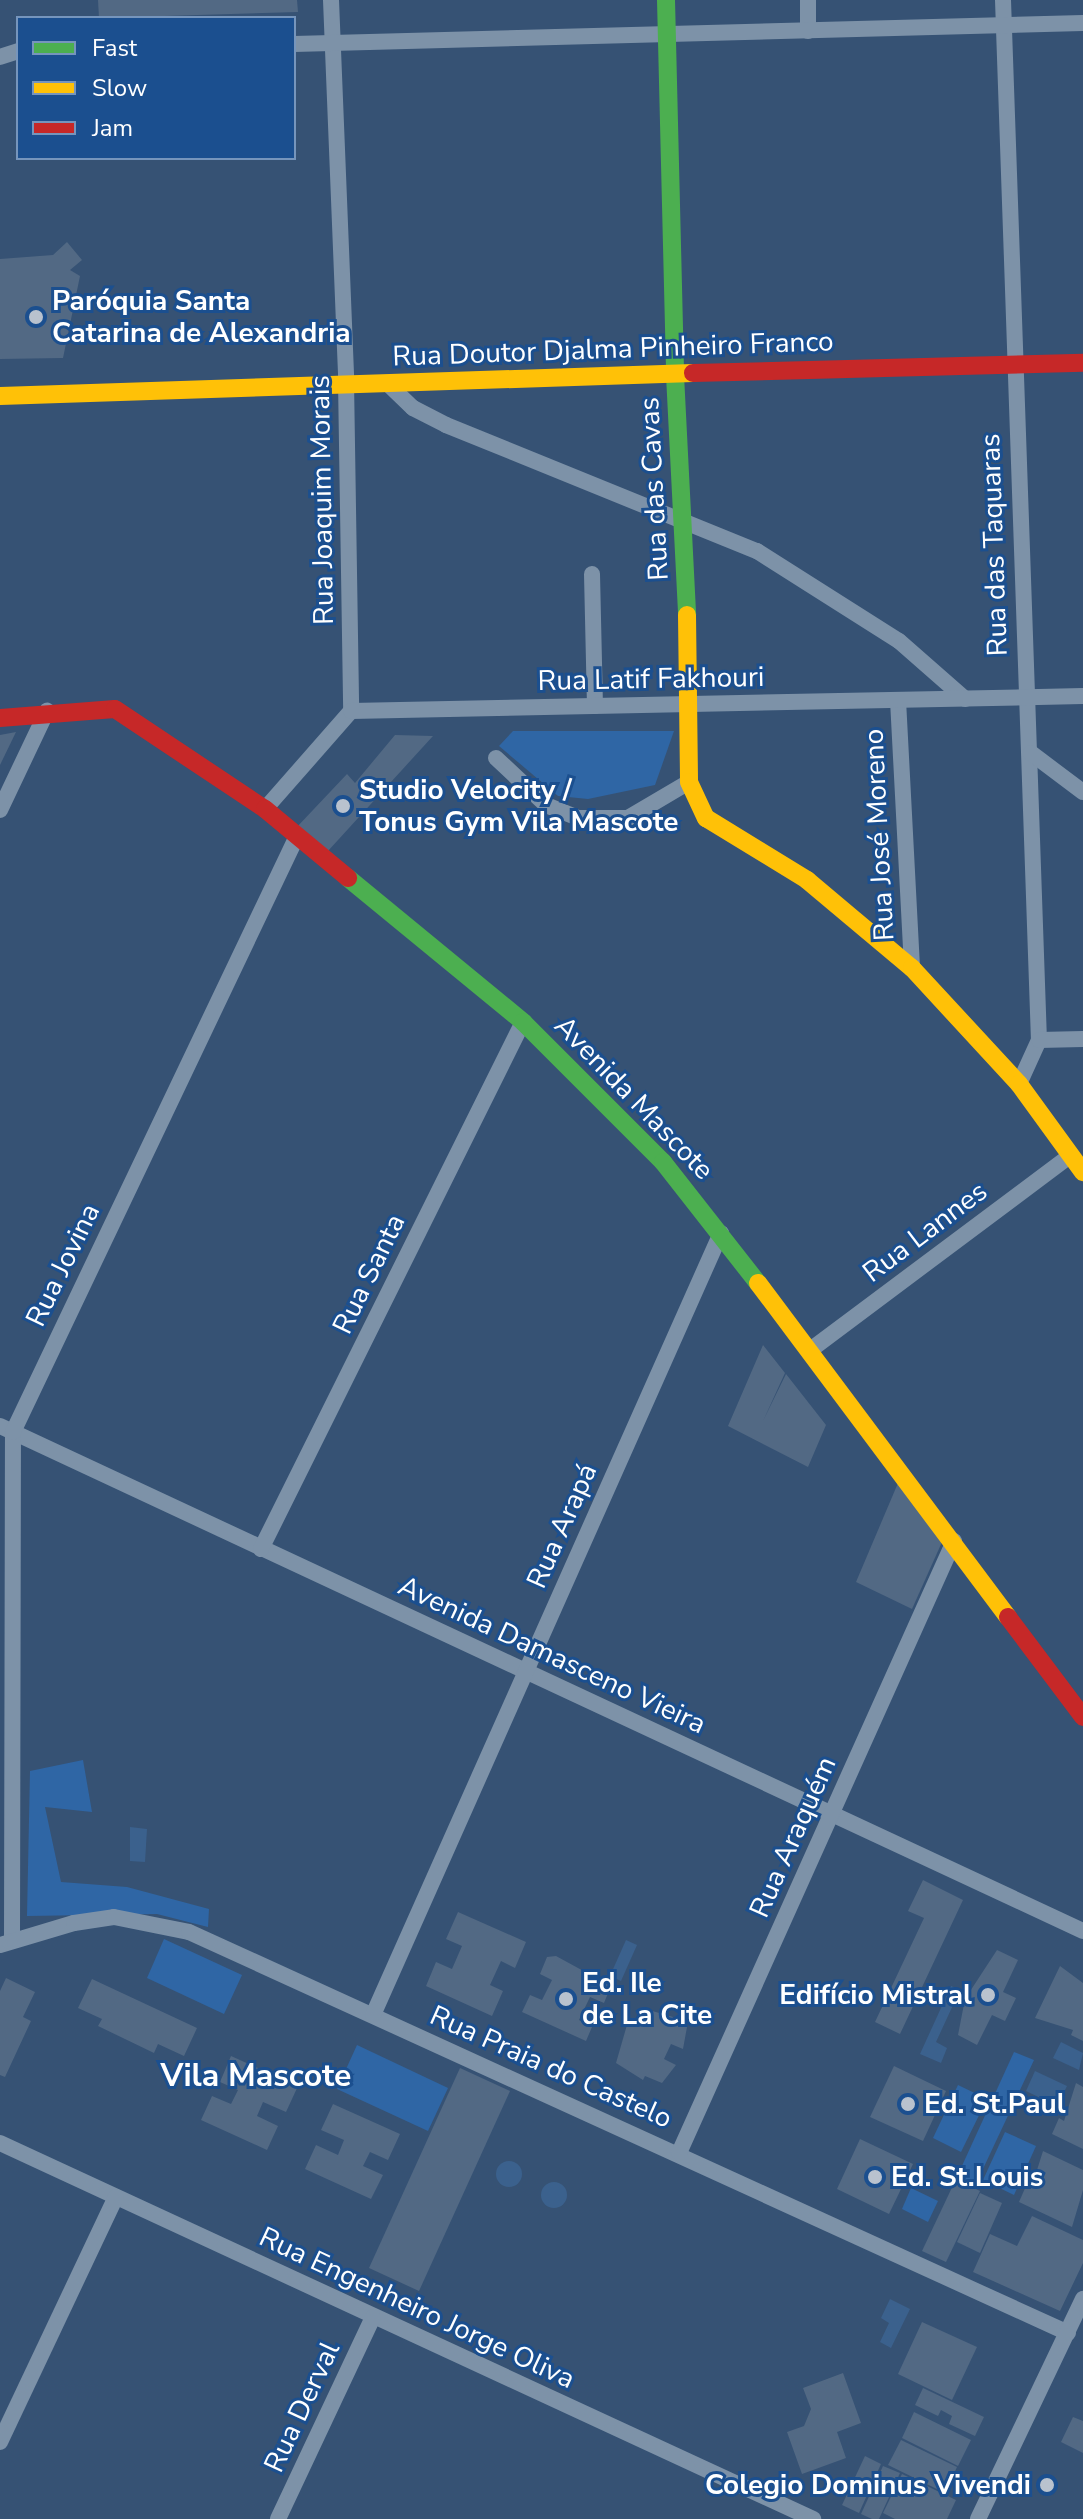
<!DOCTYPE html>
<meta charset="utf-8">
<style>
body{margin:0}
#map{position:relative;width:1083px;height:2519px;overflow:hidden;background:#365274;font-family:"Nunito Sans",sans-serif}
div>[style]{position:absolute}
.green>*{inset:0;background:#2f66a5}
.water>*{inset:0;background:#3b618d}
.round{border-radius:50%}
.building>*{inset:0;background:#526984}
.street>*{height:16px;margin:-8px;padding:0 8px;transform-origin:8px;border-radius:8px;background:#7d92a8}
.fast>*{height:18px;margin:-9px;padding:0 9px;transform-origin:9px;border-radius:9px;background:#4caf50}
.slow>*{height:18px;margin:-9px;padding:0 9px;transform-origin:9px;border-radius:9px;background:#ffc107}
.jam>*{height:18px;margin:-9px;padding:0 9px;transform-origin:9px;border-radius:9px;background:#c62828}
.dots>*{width:22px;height:22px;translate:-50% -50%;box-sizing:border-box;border:4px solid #1b4f8f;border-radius:50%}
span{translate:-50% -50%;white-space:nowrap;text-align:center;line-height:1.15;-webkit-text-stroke:6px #1b4f8f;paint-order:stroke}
.poi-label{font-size:28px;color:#fff;font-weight:700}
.left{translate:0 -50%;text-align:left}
.right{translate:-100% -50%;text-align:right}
.street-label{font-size:28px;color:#fff}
.quarter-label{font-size:32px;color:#fff;font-weight:700}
.legend{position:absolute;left:16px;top:16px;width:280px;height:144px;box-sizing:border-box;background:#1b4f8f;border:2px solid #7695bc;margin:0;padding:10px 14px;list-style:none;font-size:24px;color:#fff}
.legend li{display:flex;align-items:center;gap:16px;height:40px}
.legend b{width:40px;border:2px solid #7695bc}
</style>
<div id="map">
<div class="green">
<div style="clip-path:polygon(513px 731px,674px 731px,655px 785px,588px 799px,558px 796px,499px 746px)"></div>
<div style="clip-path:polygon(83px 1760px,92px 1812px,45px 1807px,61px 1882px,127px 1887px,209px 1909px,208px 1927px,157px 1914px,27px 1916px,30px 1771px)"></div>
<div style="clip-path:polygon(164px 1939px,242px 1975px,224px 2014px,147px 1978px)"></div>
<div style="clip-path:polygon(357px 2045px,448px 2088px,428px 2131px,337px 2089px)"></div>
<div style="clip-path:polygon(1014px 2052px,1034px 2060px,974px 2188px,956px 2179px)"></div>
<div style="clip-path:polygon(958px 2085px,987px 2099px,961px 2152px,933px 2138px)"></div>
<div style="clip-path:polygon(1005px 2132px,1036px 2146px,1014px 2195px,983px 2180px)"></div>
<div style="clip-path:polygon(911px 2188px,938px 2201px,928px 2222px,902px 2209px)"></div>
</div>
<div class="water">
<div style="clip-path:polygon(130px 1827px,147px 1829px,145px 1862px,130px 1861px)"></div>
<div style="clip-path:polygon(626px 1940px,637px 1945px,621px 1981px,610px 1976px)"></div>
<div style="clip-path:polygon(951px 1986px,960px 1990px,936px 2042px,947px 2048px,941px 2063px,920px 2054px)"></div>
<div style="clip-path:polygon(1061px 2042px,1083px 2053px,1079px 2070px,1053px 2058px)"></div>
<div style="clip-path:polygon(1035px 2071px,1067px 2086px,1057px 2106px,1026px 2091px)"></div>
<div class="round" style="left:496px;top:2161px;width:26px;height:26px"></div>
<div class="round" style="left:541px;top:2182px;width:26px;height:26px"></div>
<div style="clip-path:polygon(890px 2299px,910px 2309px,891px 2348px,880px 2342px,889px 2323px,881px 2318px)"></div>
</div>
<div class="building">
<div style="clip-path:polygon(98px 0,297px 0,298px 12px,99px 18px)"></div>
<div style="clip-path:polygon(67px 242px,82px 260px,70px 270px,80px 276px,63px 358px,0 359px,0 259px,53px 255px)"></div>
<div style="clip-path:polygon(16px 732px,0 765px,0 735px)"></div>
<div style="clip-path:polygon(395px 735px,433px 736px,328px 851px,296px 828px,347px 774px,355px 783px)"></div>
<div style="clip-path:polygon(763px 1345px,785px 1373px,763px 1421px,786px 1374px,826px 1425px,808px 1467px,728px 1426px)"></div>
<div style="clip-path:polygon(898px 1483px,942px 1542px,912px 1609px,856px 1582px)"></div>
<div style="clip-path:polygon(923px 1880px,963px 1900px,900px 2034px,875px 2022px,924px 1918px,908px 1911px)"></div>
<div style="clip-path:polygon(458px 1912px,526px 1942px,515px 1968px,501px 1961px,490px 1985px,503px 1991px,492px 2016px,426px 1986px,436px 1962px,452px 1969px,462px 1946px,446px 1939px)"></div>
<div style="clip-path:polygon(997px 1950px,1018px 1960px,1003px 1992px,1016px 1998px,1005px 2021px,992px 2015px,977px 2045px,958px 2035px,965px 1999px)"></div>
<div style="clip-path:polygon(556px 1956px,611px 1986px,604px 2003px,590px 1997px,579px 2020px,592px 2027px,586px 2041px,522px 2012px,530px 1995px,542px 2000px,552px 1980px,540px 1974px,547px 1957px)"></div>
<div style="clip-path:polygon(1060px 1966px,1083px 1983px,1083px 2041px,1071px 2035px,1073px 2030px,1035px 2018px)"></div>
<div style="clip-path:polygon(6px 1978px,35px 1992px,23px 2017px,31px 2021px,5px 2077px,0 2075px,0 1991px)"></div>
<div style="clip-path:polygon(92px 1979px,197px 2028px,184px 2056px,158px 2044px,154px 2053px,98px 2026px,102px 2019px,78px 2008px)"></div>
<div style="clip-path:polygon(642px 2008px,673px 2017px,672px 2021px,687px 2027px,683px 2049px,671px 2044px,664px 2059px,676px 2065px,662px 2083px,645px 2076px,643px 2080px,616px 2063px,629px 2018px,636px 2021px)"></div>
<div style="clip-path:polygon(231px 2056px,298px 2086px,286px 2112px,263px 2102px,257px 2116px,278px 2126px,267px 2150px,201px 2120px,212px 2096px,231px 2104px,238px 2090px,220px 2082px)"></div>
<div style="clip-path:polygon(894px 2066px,946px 2091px,923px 2141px,870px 2117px)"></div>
<div style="clip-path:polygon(460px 2068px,510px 2091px,419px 2291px,369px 2268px)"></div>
<div style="clip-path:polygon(1076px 2083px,1083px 2087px,1083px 2149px,1052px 2134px,1059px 2118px,1064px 2121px)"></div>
<div style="clip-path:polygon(333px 2104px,400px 2134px,388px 2160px,370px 2152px,363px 2166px,383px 2175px,371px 2199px,305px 2169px,316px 2145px,338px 2155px,344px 2140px,321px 2130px)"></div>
<div style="clip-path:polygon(860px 2139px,913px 2164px,889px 2214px,837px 2189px)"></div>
<div style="clip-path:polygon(1043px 2151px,1083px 2170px,1083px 2190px,1072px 2227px,1019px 2202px,1026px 2186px,1031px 2189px)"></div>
<div style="clip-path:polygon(956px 2179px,980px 2191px,946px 2262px,922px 2251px)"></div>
<div style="clip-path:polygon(980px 2193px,1002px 2203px,980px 2253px,957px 2242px)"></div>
<div style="clip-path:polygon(1032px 2216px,1083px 2240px,1083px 2263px,1060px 2311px,973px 2272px,990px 2234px,1017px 2246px)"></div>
<div style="clip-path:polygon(922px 2322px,977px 2347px,952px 2400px,898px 2374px)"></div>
<div style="clip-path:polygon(843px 2373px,861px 2423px,837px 2432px,846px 2458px,802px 2474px,787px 2432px,804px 2426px,811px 2409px,803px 2388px)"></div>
<div style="clip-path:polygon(923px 2388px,984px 2417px,975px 2436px,949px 2424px,952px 2416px,941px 2410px,938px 2416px,915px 2405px)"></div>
<div style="clip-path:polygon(914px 2412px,971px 2440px,958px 2466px,902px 2438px)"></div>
<div style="clip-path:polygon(1073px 2417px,1083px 2421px,1083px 2453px,1061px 2442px)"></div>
<div style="clip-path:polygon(901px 2440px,957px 2467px,945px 2493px,888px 2465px)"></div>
<div style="clip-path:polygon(865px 2456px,881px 2464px,859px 2513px,842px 2505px)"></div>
<div style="clip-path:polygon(883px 2466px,900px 2473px,879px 2519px,872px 2519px,861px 2514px)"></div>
<div style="clip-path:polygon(902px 2474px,956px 2500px,947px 2519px,895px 2519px,883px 2513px)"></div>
</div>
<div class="street">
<div style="left:331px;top:0;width:381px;rotate:87.7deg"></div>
<div style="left:346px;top:381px;width:330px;rotate:89.1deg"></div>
<div style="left:808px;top:0;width:31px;rotate:90deg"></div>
<div style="left:1003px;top:0;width:1041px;rotate:88.02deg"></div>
<div style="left:1039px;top:1040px;width:48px;rotate:114.4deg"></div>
<div style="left:294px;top:44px;width:789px;rotate:-1.52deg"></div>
<div style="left:0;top:57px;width:19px;rotate:-18deg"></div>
<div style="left:387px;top:383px;width:36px;rotate:44deg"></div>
<div style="left:413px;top:408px;width:37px;rotate:27deg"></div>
<div style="left:446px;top:425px;width:336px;rotate:22.1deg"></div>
<div style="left:757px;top:551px;width:168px;rotate:32.4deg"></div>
<div style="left:899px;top:641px;width:88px;rotate:41.3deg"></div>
<div style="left:592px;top:574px;width:132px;rotate:88.7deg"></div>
<div style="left:898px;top:700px;width:268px;rotate:87deg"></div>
<div style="left:1031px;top:753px;width:65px;rotate:36.9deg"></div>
<div style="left:496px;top:758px;width:69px;rotate:43.2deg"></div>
<div style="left:546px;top:805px;width:35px;rotate:22deg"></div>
<div style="left:579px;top:818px;width:49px"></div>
<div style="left:628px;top:818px;width:71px;rotate:-30.5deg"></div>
<div style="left:265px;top:809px;width:130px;rotate:-48.7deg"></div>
<div style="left:351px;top:711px;width:732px;rotate:-1.17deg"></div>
<div style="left:0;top:810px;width:110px;rotate:-64.6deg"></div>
<div style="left:1039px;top:1040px;width:44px;rotate:-1.3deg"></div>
<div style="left:809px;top:1351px;width:327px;rotate:-36.8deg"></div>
<div style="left:0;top:1426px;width:1195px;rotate:25deg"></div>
<div style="left:261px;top:1549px;width:589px;rotate:-63.57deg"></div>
<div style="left:12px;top:1939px;width:507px;rotate:-89.89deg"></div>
<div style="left:13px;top:1432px;width:660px;rotate:-64.52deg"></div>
<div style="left:0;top:1945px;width:77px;rotate:-16.6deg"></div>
<div style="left:74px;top:1923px;width:40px;rotate:-8.5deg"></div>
<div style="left:114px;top:1917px;width:76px;rotate:11.3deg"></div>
<div style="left:189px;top:1932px;width:966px;rotate:24.52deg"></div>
<div style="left:373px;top:2015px;width:856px;rotate:-66.01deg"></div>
<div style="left:0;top:2143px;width:896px;rotate:24.82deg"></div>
<div style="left:679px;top:2153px;width:671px;rotate:-65.8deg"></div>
<div style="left:0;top:2442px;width:271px;rotate:-64.7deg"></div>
<div style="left:278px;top:2519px;width:223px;rotate:-64.8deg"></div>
<div style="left:978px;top:2519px;width:244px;rotate:-64.5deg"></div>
</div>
<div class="fast">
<div style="left:666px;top:0;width:375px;rotate:88.6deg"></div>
<div style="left:675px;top:375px;width:240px;rotate:87.1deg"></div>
<div style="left:348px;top:878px;width:227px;rotate:39.4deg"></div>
<div style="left:523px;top:1022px;width:198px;rotate:45deg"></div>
<div style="left:663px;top:1162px;width:154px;rotate:51.9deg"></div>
</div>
<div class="slow">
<div style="left:0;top:396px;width:693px;rotate:-1.9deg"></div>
<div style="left:687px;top:615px;width:167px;rotate:89.3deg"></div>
<div style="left:689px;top:782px;width:40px;rotate:65deg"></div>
<div style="left:706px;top:818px;width:119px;rotate:31.5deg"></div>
<div style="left:807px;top:880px;width:137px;rotate:40deg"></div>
<div style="left:912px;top:968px;width:158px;rotate:47.3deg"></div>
<div style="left:1019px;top:1084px;width:109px;rotate:54deg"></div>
<div style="left:758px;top:1283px;width:417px;rotate:53.2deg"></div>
</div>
<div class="jam">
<div style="left:693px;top:373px;width:390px;rotate:-1.5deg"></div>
<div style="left:0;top:718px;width:115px;rotate:-4.5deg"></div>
<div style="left:115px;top:709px;width:180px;rotate:33.7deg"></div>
<div style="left:265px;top:809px;width:108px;rotate:39.7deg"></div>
<div style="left:1008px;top:1617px;width:125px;rotate:53.1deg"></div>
</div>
<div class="dots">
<div style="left:36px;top:317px;background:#b9c2ce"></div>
<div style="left:343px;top:806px;background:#b9c2ce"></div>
<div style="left:988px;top:1995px;background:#b9c2ce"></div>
<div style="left:566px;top:1999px;background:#b9c2ce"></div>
<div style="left:908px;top:2104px;background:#b9c2ce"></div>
<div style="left:875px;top:2177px;background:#b9c2ce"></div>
<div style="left:1047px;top:2485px;background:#b9c2ce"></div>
</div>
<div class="poi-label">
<span class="left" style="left:52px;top:317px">Paróquia Santa<br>Catarina de Alexandria</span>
<span class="left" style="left:359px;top:806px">Studio Velocity /<br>Tonus Gym Vila Mascote</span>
<span class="left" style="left:582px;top:1999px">Ed. Ile<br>de La Cite</span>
<span class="right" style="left:972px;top:1995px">Edifício Mistral</span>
<span class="left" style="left:924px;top:2104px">Ed. St.Paul</span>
<span class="left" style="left:891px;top:2177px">Ed. St.Louis</span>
<span class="right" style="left:1031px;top:2485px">Colegio Dominus Vivendi</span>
</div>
<div class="street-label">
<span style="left:613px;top:349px;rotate:-2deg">Rua Doutor Djalma Pinheiro Franco</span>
<span style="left:654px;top:489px;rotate:-93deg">Rua das Cavas</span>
<span style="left:322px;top:500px;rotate:-91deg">Rua Joaquim Morais</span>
<span style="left:994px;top:545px;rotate:-92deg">Rua das Taquaras</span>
<span style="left:651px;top:679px;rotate:-1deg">Rua Latif Fakhouri</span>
<span style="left:879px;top:835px;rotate:-93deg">Rua José Moreno</span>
<span style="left:634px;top:1098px;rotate:46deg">Avenida Mascote</span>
<span style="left:925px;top:1232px;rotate:-37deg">Rua Lannes</span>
<span style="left:63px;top:1265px;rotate:-64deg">Rua Jovina</span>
<span style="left:369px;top:1274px;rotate:-64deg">Rua Santa</span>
<span style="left:562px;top:1526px;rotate:-66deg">Rua Arapá</span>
<span style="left:552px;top:1655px;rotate:25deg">Avenida Damasceno Vieira</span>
<span style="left:793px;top:1837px;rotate:-66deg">Rua Araquém</span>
<span style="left:551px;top:2067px;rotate:24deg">Rua Praia do Castelo</span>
<span style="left:417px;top:2308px;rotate:25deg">Rua Engenheiro Jorge Oliva</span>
<span style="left:302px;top:2407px;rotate:-65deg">Rua Derval</span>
</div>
<div class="quarter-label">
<span style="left:256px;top:2076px">Vila Mascote</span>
</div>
<ul class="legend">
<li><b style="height:10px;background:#4caf50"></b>Fast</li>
<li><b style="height:10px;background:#ffc107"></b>Slow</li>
<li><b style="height:10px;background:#c62828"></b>Jam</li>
</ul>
</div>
